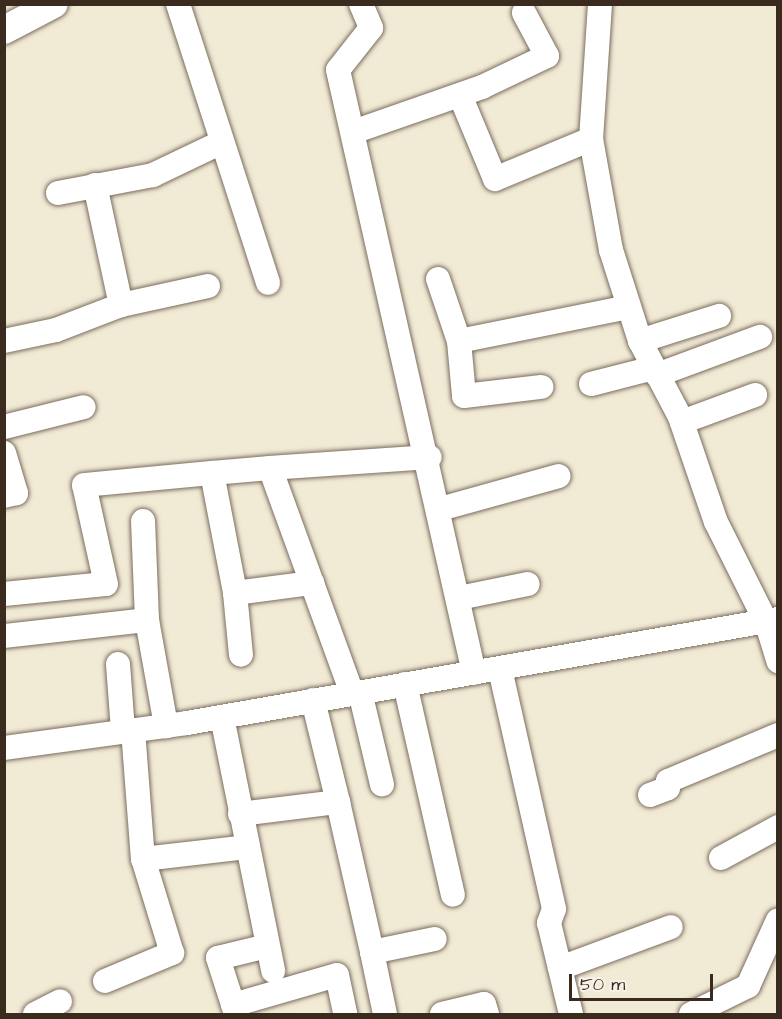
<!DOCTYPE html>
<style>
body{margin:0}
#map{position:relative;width:782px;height:1019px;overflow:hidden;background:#f1ead5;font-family:"Architects Daughter",sans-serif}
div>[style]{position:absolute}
.roads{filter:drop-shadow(0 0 2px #7b6d5e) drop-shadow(0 0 2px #7b6d5e)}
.minor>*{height:24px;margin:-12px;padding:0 12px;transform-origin:12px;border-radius:12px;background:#fff}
.tertiary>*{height:28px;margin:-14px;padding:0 14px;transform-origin:14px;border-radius:14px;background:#fff}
span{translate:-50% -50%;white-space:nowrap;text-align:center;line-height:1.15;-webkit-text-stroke:4.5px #f7f3e8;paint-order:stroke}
.frame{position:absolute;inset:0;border:6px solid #3b2a1e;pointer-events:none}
.scale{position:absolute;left:569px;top:974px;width:144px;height:27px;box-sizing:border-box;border:3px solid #3b2a1e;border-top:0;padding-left:8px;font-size:18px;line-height:21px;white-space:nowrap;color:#3b2a1e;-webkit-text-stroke:4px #f7f3e8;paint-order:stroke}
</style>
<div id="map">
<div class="roads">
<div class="minor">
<div style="left:178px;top:4px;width:293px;rotate:72.1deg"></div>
<div style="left:361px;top:4px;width:26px;rotate:67deg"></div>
<div style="left:371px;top:28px;width:53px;rotate:128.2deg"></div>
<div style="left:338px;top:70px;width:618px;rotate:77.29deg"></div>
<div style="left:600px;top:4px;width:135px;rotate:93.8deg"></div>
<div style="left:591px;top:139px;width:113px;rotate:79.8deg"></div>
<div style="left:611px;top:250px;width:96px;rotate:72.3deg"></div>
<div style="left:640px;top:341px;width:86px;rotate:62.2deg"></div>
<div style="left:680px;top:417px;width:111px;rotate:71.1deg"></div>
<div style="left:716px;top:522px;width:114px;rotate:63.4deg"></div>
<div style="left:767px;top:624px;width:39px;rotate:73deg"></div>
<div style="left:460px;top:95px;width:91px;rotate:67.4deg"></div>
<div style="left:495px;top:179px;width:104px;rotate:-22.6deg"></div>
<div style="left:353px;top:132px;width:137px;rotate:-19.2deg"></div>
<div style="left:482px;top:87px;width:72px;rotate:-25.5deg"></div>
<div style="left:547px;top:56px;width:49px;rotate:-118.1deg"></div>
<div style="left:95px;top:185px;width:123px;rotate:77.8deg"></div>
<div style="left:58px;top:193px;width:97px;rotate:-10.7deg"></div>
<div style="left:153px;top:175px;width:76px;rotate:-25.6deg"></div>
<div style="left:438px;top:279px;width:65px;rotate:71.3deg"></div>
<div style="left:459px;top:341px;width:173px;rotate:-11.3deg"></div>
<div style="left:4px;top:341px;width:53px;rotate:-11.9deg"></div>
<div style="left:56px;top:330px;width:70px;rotate:-21deg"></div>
<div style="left:121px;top:305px;width:89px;rotate:-12.3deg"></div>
<div style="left:459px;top:341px;width:55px;rotate:84.8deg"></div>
<div style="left:464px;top:396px;width:78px;rotate:-6.7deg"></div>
<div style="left:640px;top:341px;width:83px;rotate:-17.6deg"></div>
<div style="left:657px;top:375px;width:110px;rotate:-20.3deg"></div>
<div style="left:591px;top:384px;width:65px;rotate:-14.3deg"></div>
<div style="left:682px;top:422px;width:78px;rotate:-20.3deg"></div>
<div style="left:4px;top:427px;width:82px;rotate:-14deg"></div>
<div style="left:4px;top:453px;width:42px;rotate:73.3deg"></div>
<div style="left:16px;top:493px;width:12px;rotate:166deg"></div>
<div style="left:270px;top:468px;width:58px;rotate:175.1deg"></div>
<div style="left:212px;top:473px;width:122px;rotate:79.1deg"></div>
<div style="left:235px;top:593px;width:78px;rotate:-7.4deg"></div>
<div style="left:440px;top:509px;width:123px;rotate:-15.5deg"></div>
<div style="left:235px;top:593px;width:62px;rotate:84.5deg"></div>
<div style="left:4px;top:594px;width:102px;rotate:-5.6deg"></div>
<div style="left:106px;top:584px;width:101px;rotate:-102.5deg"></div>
<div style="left:84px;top:485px;width:129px;rotate:-5.4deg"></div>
<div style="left:459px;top:598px;width:70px;rotate:-11.5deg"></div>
<div style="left:147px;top:620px;width:108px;rotate:79.8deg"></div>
<div style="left:4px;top:636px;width:144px;rotate:-6.4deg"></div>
<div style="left:147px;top:620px;width:99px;rotate:-92.3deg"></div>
<div style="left:118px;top:664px;width:67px;rotate:85.7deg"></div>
<div style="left:500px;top:669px;width:246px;rotate:77.3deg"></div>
<div style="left:554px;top:909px;width:15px;rotate:110deg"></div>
<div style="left:549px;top:923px;width:94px;rotate:76.4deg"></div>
<div style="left:405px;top:684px;width:216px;rotate:77.2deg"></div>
<div style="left:360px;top:692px;width:95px;rotate:76.6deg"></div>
<div style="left:352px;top:693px;width:239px;rotate:-110deg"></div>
<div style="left:270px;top:468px;width:160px;rotate:-3.9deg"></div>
<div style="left:222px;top:717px;width:259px;rotate:78.6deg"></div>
<div style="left:133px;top:730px;width:129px;rotate:85.6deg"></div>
<div style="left:143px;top:859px;width:104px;rotate:-6.6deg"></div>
<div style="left:4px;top:748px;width:185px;rotate:-7.8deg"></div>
<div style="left:187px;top:723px;width:600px;rotate:-9.98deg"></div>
<div style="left:650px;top:795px;width:19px;rotate:-21deg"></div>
<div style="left:668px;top:788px;width:7px;rotate:-90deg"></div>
<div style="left:668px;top:781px;width:119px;rotate:-22.7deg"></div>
<div style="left:338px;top:802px;width:154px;rotate:77.2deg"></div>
<div style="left:372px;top:952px;width:64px;rotate:-11.7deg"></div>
<div style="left:240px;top:814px;width:99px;rotate:-7deg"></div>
<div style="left:338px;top:802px;width:105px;rotate:-103.8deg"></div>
<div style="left:721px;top:858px;width:65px;rotate:-28.5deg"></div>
<div style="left:372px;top:952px;width:63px;rotate:78.2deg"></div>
<div style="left:560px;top:968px;width:118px;rotate:-20.3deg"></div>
<div style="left:105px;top:981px;width:73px;rotate:-22.7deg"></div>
<div style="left:172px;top:953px;width:98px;rotate:-107.1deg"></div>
<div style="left:233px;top:1005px;width:108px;rotate:-16.1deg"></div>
<div style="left:337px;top:975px;width:40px;rotate:78deg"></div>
<div style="left:35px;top:1014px;width:28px;rotate:-27deg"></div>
<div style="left:236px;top:1014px;width:59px;rotate:-107.8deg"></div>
<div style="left:218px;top:958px;width:50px;rotate:-13.8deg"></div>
<div style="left:442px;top:1014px;width:43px;rotate:-13.4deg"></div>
<div style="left:484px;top:1004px;width:10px;rotate:73deg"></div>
<div style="left:691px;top:1014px;width:64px;rotate:-26.2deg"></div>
<div style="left:748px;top:986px;width:72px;rotate:-65.6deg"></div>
</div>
<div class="tertiary">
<div style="left:4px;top:30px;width:56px;rotate:-27.5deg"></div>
</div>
</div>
<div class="frame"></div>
<div class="scale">50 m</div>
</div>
